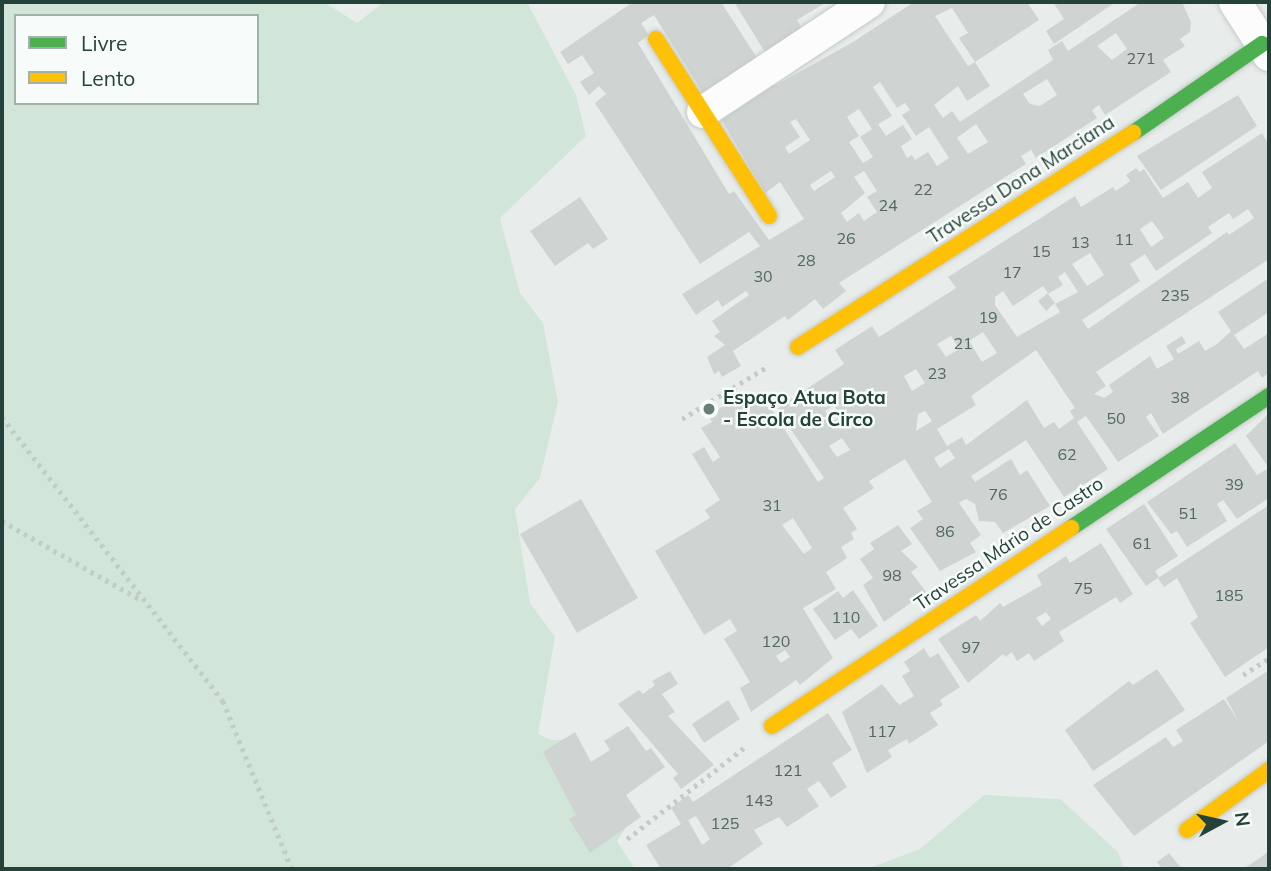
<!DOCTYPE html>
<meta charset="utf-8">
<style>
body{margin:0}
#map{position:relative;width:1271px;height:871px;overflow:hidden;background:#e8edeb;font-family:Mulish,sans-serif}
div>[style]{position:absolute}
.green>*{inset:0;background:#d1e6d8}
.building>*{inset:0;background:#cfd4d2}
.path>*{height:4.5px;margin-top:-2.25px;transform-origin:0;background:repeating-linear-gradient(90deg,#c3ccca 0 3.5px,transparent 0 8.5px)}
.roads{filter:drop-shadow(0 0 2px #c5cac8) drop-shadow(0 0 2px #c5cac8)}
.street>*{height:32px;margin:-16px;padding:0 16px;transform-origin:16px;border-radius:16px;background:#fcfcfc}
.fast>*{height:16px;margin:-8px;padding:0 8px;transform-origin:8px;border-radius:8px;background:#4caf50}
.slow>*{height:16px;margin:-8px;padding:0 8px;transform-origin:8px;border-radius:8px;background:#ffc107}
.dots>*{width:19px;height:19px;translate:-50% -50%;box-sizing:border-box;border:4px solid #f7fbf9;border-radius:50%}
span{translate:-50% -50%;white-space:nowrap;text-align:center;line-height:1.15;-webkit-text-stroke:5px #f7fbf9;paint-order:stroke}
.number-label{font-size:16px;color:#506761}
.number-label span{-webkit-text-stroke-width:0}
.street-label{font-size:19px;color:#24423a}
.poi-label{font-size:19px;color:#24423a;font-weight:700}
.left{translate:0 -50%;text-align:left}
.frame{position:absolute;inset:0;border:4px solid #24423a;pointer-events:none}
.legend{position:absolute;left:14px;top:14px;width:245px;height:91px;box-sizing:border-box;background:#f7fbf9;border:2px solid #a3b1ad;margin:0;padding:9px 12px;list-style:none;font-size:21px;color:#24423a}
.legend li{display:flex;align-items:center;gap:14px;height:35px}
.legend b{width:35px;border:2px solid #a3b1ad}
.north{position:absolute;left:1187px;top:787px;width:70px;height:70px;-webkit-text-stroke:5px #f7fbf9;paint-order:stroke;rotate:82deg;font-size:19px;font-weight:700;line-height:28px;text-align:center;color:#24423a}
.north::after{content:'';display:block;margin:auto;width:24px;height:32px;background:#24423a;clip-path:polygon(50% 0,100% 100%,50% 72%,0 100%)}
</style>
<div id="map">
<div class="green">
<div style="clip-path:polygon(evenodd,2px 2px,324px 2px,357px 23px,384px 2px,527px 2px,576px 95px,586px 136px,500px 218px,520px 293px,543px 323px,558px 402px,540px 478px,515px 509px,530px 603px,555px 637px,538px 734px,551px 740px,575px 739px,628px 824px,617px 841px,635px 869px,2px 869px,2px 2px,16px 16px,257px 16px,257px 103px,16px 103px,16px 16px)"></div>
<div style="clip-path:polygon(984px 795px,1060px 799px,1118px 852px,1124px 869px,867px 869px,920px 849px)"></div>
</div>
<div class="building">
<div style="clip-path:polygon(evenodd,633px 2px,721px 2px,757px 58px,703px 93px,654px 15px,641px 23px,649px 35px,638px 43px,729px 194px,734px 191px,769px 240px,804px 219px,780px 182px,765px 193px,718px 114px,770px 80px,774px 86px,853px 42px,914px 2px,1027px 2px,1039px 20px,975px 62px,959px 38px,968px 33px,952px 8px,935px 16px,968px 66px,975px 62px,990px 86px,967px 101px,958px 86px,934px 105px,943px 118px,952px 111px,960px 122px,1053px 60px,1048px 50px,1062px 41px,1068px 51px,1141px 2px,1182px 2px,1191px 22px,1190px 32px,1180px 39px,1185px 46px,1163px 60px,1171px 72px,1105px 115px,1099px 105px,1092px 110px,1097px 118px,1036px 158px,1031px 150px,1021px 156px,1026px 164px,839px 283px,846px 291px,823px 309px,815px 299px,788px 320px,785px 316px,733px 351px,741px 366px,722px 377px,719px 371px,714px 374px,707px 357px,725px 345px,714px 336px,720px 332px,712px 321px,749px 295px,746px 291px,722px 307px,718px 300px,696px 315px,682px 294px,760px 246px,749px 232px,700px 264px,595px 103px,606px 94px,599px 86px,589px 95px,580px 82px,594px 73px,582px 55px,568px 64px,560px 52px,633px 2px,1116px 33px,1127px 49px,1112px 60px,1097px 46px,1116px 33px,633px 2px,1047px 79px,1057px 95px,1040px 106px,1030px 104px,1023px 94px,1047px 79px,633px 2px,880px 82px,897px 108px,905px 103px,910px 110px,902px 115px,916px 136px,929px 127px,949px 158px,937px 166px,928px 152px,915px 160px,912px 155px,907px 158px,901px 146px,912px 139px,903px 125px,886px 136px,878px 124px,892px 116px,873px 87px,880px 82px,633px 2px,859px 109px,872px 129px,860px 137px,873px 157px,863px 163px,849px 142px,859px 136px,847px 117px,859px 109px,633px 2px,796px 119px,810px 140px,789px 154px,785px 147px,800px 137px,790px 122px,796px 119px,633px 2px,976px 124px,988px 142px,968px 154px,957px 138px,976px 124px,633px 2px,831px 171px,835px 177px,814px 191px,810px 185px,831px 171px,633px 2px,864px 171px,877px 191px,867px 197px,877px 212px,864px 221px,859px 213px,847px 222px,841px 213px,865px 193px,854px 177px,864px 171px)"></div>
<div style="clip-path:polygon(734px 2px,827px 2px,797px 20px,802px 28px,765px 52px)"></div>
<div style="clip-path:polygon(1053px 2px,1116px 2px,1054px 44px,1046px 31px,1064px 19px)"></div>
<div style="clip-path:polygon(1238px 95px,1257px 126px,1161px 190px,1137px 156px)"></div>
<div style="clip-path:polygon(evenodd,1262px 133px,1269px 145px,1269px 259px,1096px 372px,1106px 386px,1094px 394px,1104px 398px,1113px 392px,1109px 385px,1150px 356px,1157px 369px,1174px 359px,1166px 346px,1182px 336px,1186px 343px,1176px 349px,1178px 354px,1199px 341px,1205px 351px,1217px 344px,1231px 331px,1218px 312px,1269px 278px,1269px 312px,1234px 335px,1244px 349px,1269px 333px,1269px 373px,1262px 378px,1258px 371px,1163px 434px,1151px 413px,1146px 417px,1159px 436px,1118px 462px,1086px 416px,1077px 422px,1108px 469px,1064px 497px,1026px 440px,971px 476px,975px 482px,1011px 459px,1020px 475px,1027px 470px,1050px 506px,1003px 533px,995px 522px,979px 521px,975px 504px,966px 499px,959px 503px,981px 535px,970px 543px,976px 552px,940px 571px,910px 528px,923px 519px,917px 511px,932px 502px,905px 459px,869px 481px,874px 488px,843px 508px,857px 529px,851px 533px,854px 539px,841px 547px,847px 558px,826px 572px,836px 589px,803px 608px,833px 658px,800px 685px,796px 680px,751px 712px,740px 688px,750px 682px,724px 639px,737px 631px,730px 619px,704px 635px,655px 551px,710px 518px,705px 510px,720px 500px,692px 454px,704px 447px,713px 462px,720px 457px,701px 428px,712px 422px,708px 415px,732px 401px,736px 407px,760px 391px,818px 482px,824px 478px,777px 409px,844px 364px,835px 350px,872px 326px,879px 337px,956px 288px,948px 277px,1075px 196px,1081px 207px,1113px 187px,1116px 191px,1130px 181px,1126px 175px,1136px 168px,1140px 172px,1144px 169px,1163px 198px,1188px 182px,1198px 198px,1212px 188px,1202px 172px,1262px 133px,1248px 209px,1254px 218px,1229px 235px,1227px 232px,1088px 329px,1082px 320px,1140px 281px,1130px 264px,1145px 254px,1156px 271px,1212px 233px,1208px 227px,1229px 213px,1233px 219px,1248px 209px,1262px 133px,1152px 221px,1164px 238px,1151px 247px,1140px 229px,1152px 221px,1262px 133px,1090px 253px,1104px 275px,1087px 286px,1072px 264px,1090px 253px,1262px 133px,1065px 272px,1078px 292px,1055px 304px,1060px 312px,1017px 337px,995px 305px,995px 297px,1003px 291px,1013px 306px,1043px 286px,1048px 293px,1038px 301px,1046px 311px,1055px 303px,1048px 294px,1063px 285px,1058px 277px,1065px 272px,1262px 133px,983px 332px,997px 353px,982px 362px,969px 341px,983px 332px,1262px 133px,951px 336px,959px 349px,946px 357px,937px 344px,951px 336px,1262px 133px,1036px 350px,1075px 408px,1070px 411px,1074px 418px,1059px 429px,1054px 422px,1044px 428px,1027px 400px,966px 445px,962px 437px,947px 446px,937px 429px,976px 405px,971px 396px,1036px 350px,1262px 133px,916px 369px,925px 383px,912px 391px,904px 376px,916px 369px,1262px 133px,834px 405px,841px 416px,832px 422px,825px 411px,834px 405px,1262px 133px,925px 411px,932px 421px,916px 431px,918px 414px,925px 411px,1262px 133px,842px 438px,850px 450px,837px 457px,829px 446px,842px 438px,1262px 133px,949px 449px,955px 458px,940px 468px,934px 458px,949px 449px,1262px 133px,793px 518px,812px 548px,804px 554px,782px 525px,793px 518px,1262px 133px,785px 650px,790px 657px,781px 663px,776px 656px,785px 650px)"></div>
<div style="clip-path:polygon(580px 197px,608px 239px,593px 249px,588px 243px,555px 266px,530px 231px)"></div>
<div style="clip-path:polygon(1269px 413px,1269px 498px,1237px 519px,1223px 500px,1217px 504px,1227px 521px,1187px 547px,1177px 531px,1171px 534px,1147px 502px,1235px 443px,1257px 475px,1269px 468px,1246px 436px)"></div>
<div style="clip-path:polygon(581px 499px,638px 598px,577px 633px,520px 534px)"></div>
<div style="clip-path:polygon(1144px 504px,1178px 556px,1155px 571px,1159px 577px,1146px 586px,1106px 529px)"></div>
<div style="clip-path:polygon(1269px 505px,1269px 647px,1225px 677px,1190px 623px,1198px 617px,1177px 578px,1164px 587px,1158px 578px)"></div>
<div style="clip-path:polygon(898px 525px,912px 544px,901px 551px,918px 567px,911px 572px,926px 592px,884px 622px,863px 585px,873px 578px,860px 559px,874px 549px,870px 543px)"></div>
<div style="clip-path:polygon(evenodd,1101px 543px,1133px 594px,1120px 603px,1116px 597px,1059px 632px,1064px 641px,1034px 661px,1029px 653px,1017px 661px,1012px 652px,1006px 657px,1003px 654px,968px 683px,938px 639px,976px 615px,980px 621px,1000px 603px,1003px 607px,1042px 585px,1037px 575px,1066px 556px,1070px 563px,1101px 543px,1046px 612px,1051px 619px,1042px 626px,1036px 618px,1046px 612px)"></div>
<div style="clip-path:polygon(853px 590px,878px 626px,859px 639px,851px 629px,835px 640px,813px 609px,838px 591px,843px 598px)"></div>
<div style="clip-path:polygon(924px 648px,930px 658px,938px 653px,960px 687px,940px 700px,943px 705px,930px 713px,938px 725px,909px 744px,907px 739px,888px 750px,892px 757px,867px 773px,842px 712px,882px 684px,899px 705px,914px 696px,902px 676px,910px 671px,904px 662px)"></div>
<div style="clip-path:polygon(1157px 669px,1185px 710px,1093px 771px,1065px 730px,1129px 681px,1133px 685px)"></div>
<div style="clip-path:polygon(1269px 670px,1269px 741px,1134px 836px,1093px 785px,1166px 737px,1173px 747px,1183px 741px,1176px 730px,1224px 699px,1239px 722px,1226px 698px)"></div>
<div style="clip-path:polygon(670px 671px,678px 684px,662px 694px,675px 712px,668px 716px,714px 765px,681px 789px,673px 778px,678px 774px,618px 704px,639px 690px,643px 694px,655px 685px,652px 681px)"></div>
<div style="clip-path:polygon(728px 700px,740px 719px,704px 743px,692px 724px)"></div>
<div style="clip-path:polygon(evenodd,828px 713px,852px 750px,832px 763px,847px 787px,831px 798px,819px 781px,807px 789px,819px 806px,787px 827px,779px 817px,754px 830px,763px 844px,727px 869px,661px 869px,646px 845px,681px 824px,671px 808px,688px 795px,693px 802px,828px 713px,696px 816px,710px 839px,702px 845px,688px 820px,696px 816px)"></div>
<div style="clip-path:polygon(628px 726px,646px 751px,651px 748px,665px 767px,626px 795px,641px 817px,590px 853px,569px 819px,576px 815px,543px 752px,575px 732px,591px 762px,610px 750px,604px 741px)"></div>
<div style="clip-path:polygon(1269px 851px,1269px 869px,1243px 869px,1260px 858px)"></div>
<div style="clip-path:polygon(1169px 853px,1182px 869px,1162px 869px,1157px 862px)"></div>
</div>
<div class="path">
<div style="left:2px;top:417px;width:360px;rotate:52.1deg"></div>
<div style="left:223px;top:701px;width:182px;rotate:67.7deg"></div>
<div style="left:682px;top:419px;width:101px;rotate:-31.6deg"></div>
<div style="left:2px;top:521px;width:162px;rotate:29.6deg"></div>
<div style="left:1243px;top:675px;width:31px;rotate:-33deg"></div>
<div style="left:627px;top:839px;width:148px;rotate:-37.9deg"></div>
</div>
<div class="roads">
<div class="street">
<div style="left:1235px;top:2px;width:63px;rotate:57.3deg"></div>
<div style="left:703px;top:112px;width:199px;rotate:-33.5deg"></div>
</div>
<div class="fast">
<div style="left:1133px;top:133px;width:157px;rotate:-34.6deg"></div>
<div style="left:1071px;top:528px;width:238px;rotate:-33.7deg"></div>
</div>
<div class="slow">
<div style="left:656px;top:39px;width:210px;rotate:57.4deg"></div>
<div style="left:798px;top:347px;width:398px;rotate:-32.6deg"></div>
<div style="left:772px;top:726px;width:359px;rotate:-33.5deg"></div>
<div style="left:1187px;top:830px;width:102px;rotate:-36.2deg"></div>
</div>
</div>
<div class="dots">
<div style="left:709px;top:409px;background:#697e78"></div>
</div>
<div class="number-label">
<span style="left:1141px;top:58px">271</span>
<span style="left:923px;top:189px">22</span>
<span style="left:888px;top:205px">24</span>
<span style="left:846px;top:238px">26</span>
<span style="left:1124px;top:239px">11</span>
<span style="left:1080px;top:242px">13</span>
<span style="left:1041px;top:251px">15</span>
<span style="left:806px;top:260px">28</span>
<span style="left:1012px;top:272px">17</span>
<span style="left:763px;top:276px">30</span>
<span style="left:1175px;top:295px">235</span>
<span style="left:988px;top:317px">19</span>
<span style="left:963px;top:343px">21</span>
<span style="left:937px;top:373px">23</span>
<span style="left:1180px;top:397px">38</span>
<span style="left:1116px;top:418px">50</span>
<span style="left:1067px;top:454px">62</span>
<span style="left:1234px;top:484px">39</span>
<span style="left:998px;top:494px">76</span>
<span style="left:772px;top:505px">31</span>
<span style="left:1188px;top:513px">51</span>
<span style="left:945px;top:531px">86</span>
<span style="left:1142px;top:543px">61</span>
<span style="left:892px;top:575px">98</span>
<span style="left:1083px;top:588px">75</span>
<span style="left:1229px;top:595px">185</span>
<span style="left:846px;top:617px">110</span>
<span style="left:776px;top:641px">120</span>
<span style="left:971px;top:647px">97</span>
<span style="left:882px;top:731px">117</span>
<span style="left:788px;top:770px">121</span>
<span style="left:759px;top:800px">143</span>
<span style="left:725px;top:823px">125</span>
</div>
<div class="street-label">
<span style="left:1021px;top:180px;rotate:-33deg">Travessa Dona Marciana</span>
<span style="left:1009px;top:544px;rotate:-34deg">Travessa Mário de Castro</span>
</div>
<div class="poi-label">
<span class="left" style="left:723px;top:409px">Espaço Atua Bota<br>- Escola de Circo</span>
</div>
<div class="frame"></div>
<ul class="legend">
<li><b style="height:9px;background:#4caf50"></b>Livre</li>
<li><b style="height:9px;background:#ffc107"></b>Lento</li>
</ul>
<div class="north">N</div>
</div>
